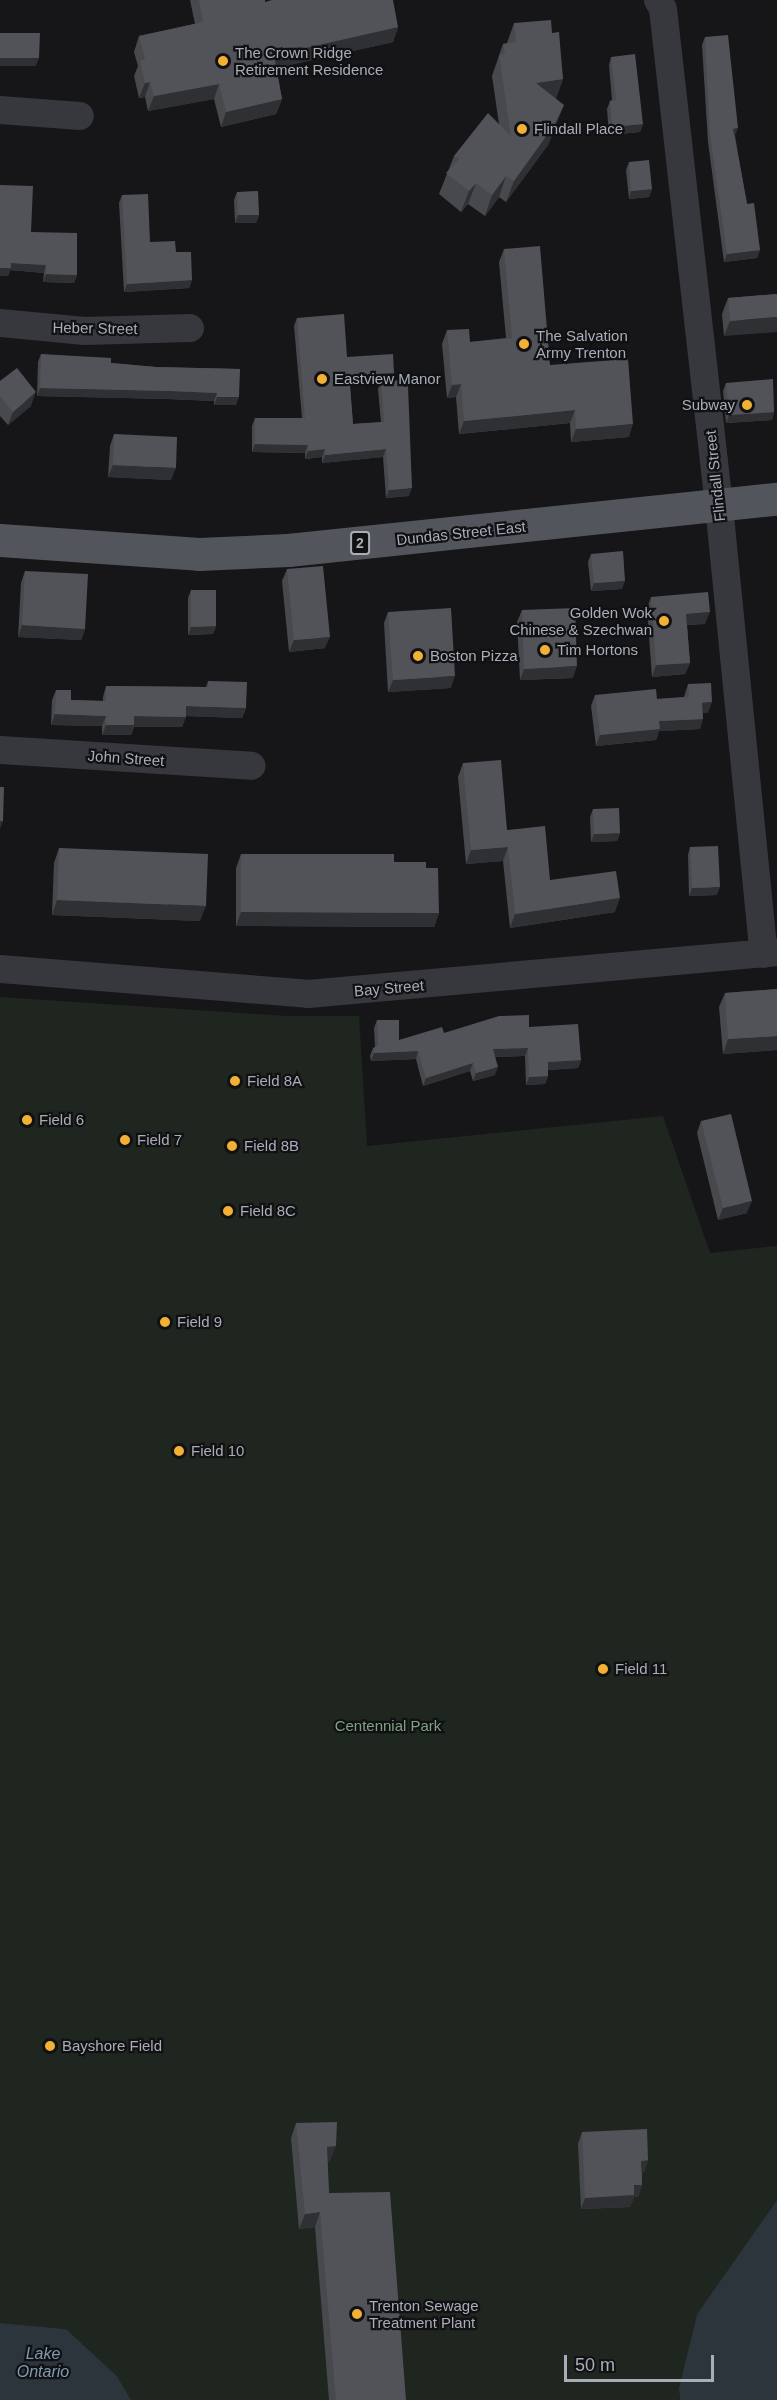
<!DOCTYPE html>
<style>
body{margin:0}
#map{position:relative;width:777px;height:2400px;overflow:hidden;background:#161618;font-family:Helvetica,sans-serif}
div>[style]{position:absolute}
.green>*{inset:0;background:#1e261f}
.water>*{inset:0;background:#2c353c}
.minor>*{height:28px;margin:-14px;padding:0 14px;transform-origin:14px;border-radius:14px;background:#37383d}
.major>*{height:33px;margin:-16.5px;padding:0 16.5px;transform-origin:16.5px;border-radius:16.5px;background:#53555c}
.wall>*{inset:0;background:#47494d}
.shaded-wall>*{inset:0;background:#2f3033}
.building>*{inset:0;background:#525359}
.dots>*{width:16px;height:16px;translate:-50% -50%;box-sizing:border-box;border:3px solid #111113;border-radius:50%}
span{translate:-50% -50%;white-space:nowrap;text-align:center;line-height:1.15;-webkit-text-stroke:4.5px #111113;paint-order:stroke}
.shield-label span{padding:2px 4px;background:#111113;border:2px solid;border-radius:4px;-webkit-text-stroke-width:0}
.shield-label{font-size:14px;color:#a8adb8;font-weight:700}
.poi-label{font-size:15px;color:#a8adb8}
.left{translate:0 -50%;text-align:left}
.right{translate:-100% -50%;text-align:right}
.street-label{font-size:15px;color:#a8adb8}
.park-label{font-size:15px;color:#7fa381}
.water-label{font-size:16px;color:#7f9bb3;font-style:italic}
.scale{position:absolute;left:564px;top:2355px;width:150px;height:27px;box-sizing:border-box;border:3px solid #a8adb8;border-top:0;padding-left:8px;font-size:18px;line-height:21px;white-space:nowrap;color:#a8adb8;-webkit-text-stroke:4px #111113;paint-order:stroke}
</style>
<div id="map">
<div class="green">
<div style="clip-path:polygon(0 997px,288px 1016px,359px 1016px,367px 1146px,663px 1116px,710px 1253px,777px 1246px,777px 2200px,697px 2314px,679px 2388px,680px 2400px,131px 2400px,117px 2376px,66px 2329px,0 2323px)"></div>
</div>
<div class="water">
<div style="clip-path:polygon(777px 2200px,777px 2400px,680px 2400px,679px 2388px,697px 2314px)"></div>
<div style="clip-path:polygon(0 2323px,66px 2329px,117px 2376px,131px 2400px,0 2400px)"></div>
</div>
<div class="minor">
<div style="left:658px;top:0;width:10px;rotate:61deg"></div>
<div style="left:663px;top:9px;width:500px;rotate:83.57deg"></div>
<div style="left:719px;top:506px;width:450px;rotate:84.3deg"></div>
<div style="left:0;top:110px;width:80px;rotate:4.3deg"></div>
<div style="left:0;top:323px;width:85px;rotate:5.4deg"></div>
<div style="left:85px;top:331px;width:105px;rotate:-1.6deg"></div>
<div style="left:0;top:750px;width:252px;rotate:3.6deg"></div>
<div style="left:0;top:969px;width:309px;rotate:4.6deg"></div>
<div style="left:308px;top:994px;width:471px;rotate:-5.1deg"></div>
</div>
<div class="major">
<div style="left:0;top:540px;width:199px;rotate:4deg"></div>
<div style="left:199px;top:554px;width:89px;rotate:-2.6deg"></div>
<div style="left:288px;top:550px;width:492px;rotate:-6deg"></div>
</div>
<div class="wall">
<div style="clip-path:polygon(190px 0,265px 0,265px 2px,398px 27px,393px 42px,276px 68px,282px 99px,276px 114px,221px 127px,214px 99px,148px 111px,145px 97px,139px 98px,134px 76px,138px 66px,134px 52px,139px 36px,195px 24px)"></div>
<div style="clip-path:polygon(514px 23px,552px 33px,563px 79px,556px 98px,556px 125px,548px 145px,506px 202px,499px 197px,485px 216px,468px 204px,461px 212px,439px 194px,454px 156px,499px 124px,492px 76px,503px 44px,507px 43px)"></div>
<div style="clip-path:polygon(705px 37px,735px 136px,747px 204px,760px 250px,757px 258px,724px 262px,708px 142px,702px 45px)"></div>
<div style="clip-path:polygon(611px 57px,643px 124px,640px 132px,609px 135px,607px 109px,610px 101px,612px 100px,609px 65px)"></div>
<div style="clip-path:polygon(629px 162px,652px 189px,649px 197px,629px 199px,626px 170px)"></div>
<div style="clip-path:polygon(0 185px,31px 232px,77px 275px,74px 283px,43px 282px,44px 273px,10px 270px,8px 276px,0 276px)"></div>
<div style="clip-path:polygon(237px 192px,259px 215px,256px 223px,235px 223px,234px 200px)"></div>
<div style="clip-path:polygon(122px 195px,150px 242px,176px 252px,192px 280px,189px 288px,124px 292px,119px 203px)"></div>
<div style="clip-path:polygon(504px 249px,550px 365px,629px 437px,571px 442px,570px 423px,459px 434px,456px 397px,447px 398px,442px 344px,447px 330px,470px 342px,506px 338px,499px 262px)"></div>
<div style="clip-path:polygon(777px 294px,724px 336px,722px 314px,728px 298px)"></div>
<div style="clip-path:polygon(evenodd,297px 318px,347px 357px,394px 373px,391px 381px,409px 496px,386px 498px,383px 457px,322px 463px,322px 457px,305px 459px,305px 453px,252px 452px,252px 426px,255px 418px,302px 418px,294px 326px,297px 318px,381px 382px,378px 389px,381px 422px,353px 424px,350px 384px,381px 382px)"></div>
<div style="clip-path:polygon(41px 354px,111px 363px,156px 367px,240px 369px,236px 405px,214px 405px,214px 401px,168px 399px,37px 396px,38px 362px)"></div>
<div style="clip-path:polygon(0 378px,0 381px,31px 406px,8px 425px,0 416px)"></div>
<div style="clip-path:polygon(726px 383px,774px 412px,772px 420px,726px 423px,723px 391px)"></div>
<div style="clip-path:polygon(114px 434px,171px 480px,108px 477px,110px 446px)"></div>
<div style="clip-path:polygon(591px 554px,622px 589px,591px 591px,588px 562px)"></div>
<div style="clip-path:polygon(287px 569px,325px 648px,289px 652px,282px 581px)"></div>
<div style="clip-path:polygon(25px 571px,85px 629px,81px 640px,18px 637px,21px 583px)"></div>
<div style="clip-path:polygon(191px 590px,216px 626px,213px 634px,188px 635px,188px 598px)"></div>
<div style="clip-path:polygon(651px 597px,705px 624px,687px 625px,690px 663px,685px 674px,652px 677px,647px 608px)"></div>
<div style="clip-path:polygon(522px 610px,573px 678px,520px 680px,517px 622px)"></div>
<div style="clip-path:polygon(388px 612px,451px 688px,388px 692px,384px 623px)"></div>
<div style="clip-path:polygon(208px 681px,246px 708px,242px 718px,186px 716px,182px 727px,134px 727px,131px 735px,102px 735px,102px 726px,51px 725px,52px 700px,56px 690px,71px 700px,103px 701px,103px 697px,106px 686px,206px 687px)"></div>
<div style="clip-path:polygon(688px 684px,708px 713px,703px 713px,700px 729px,659px 731px,656px 740px,596px 746px,591px 706px,595px 695px,657px 699px,684px 697px)"></div>
<div style="clip-path:polygon(463px 763px,507px 830px,550px 880px,615px 912px,510px 928px,503px 861px,466px 864px,458px 777px)"></div>
<div style="clip-path:polygon(593px 809px,620px 833px,617px 841px,591px 842px,590px 817px)"></div>
<div style="clip-path:polygon(690px 847px,717px 895px,689px 896px,688px 855px)"></div>
<div style="clip-path:polygon(59px 848px,200px 921px,52px 915px,54px 863px)"></div>
<div style="clip-path:polygon(241px 854px,394px 862px,426px 868px,439px 913px,434px 927px,236px 926px,236px 868px)"></div>
<div style="clip-path:polygon(777px 989px,777px 1050px,723px 1054px,719px 1007px,725px 993px)"></div>
<div style="clip-path:polygon(377px 1020px,399px 1040px,444px 1033px,529px 1027px,581px 1060px,578px 1068px,548px 1070px,548px 1076px,545px 1084px,526px 1085px,525px 1056px,495px 1057px,495px 1075px,473px 1081px,470px 1071px,423px 1086px,416px 1059px,371px 1061px,370px 1056px,373px 1048px,375px 1047px,374px 1028px)"></div>
<div style="clip-path:polygon(701px 1121px,747px 1213px,718px 1220px,697px 1133px)"></div>
<div style="clip-path:polygon(296px 2123px,330px 2161px,327px 2162px,329px 2193px,406px 2400px,329px 2400px,315px 2227px,299px 2229px,291px 2138px)"></div>
<div style="clip-path:polygon(582px 2132px,648px 2160px,644px 2172px,642px 2172px,642px 2185px,638px 2197px,634px 2197px,630px 2207px,581px 2209px,578px 2144px)"></div>
</div>
<div class="shaded-wall">
<div style="clip-path:polygon(398px 27px,393px 42px,268px 70px,274px 55px)"></div>
<div style="clip-path:polygon(0 58px,39px 58px,36px 66px,0 66px)"></div>
<div style="clip-path:polygon(563px 79px,555px 100px,536px 83px)"></div>
<div style="clip-path:polygon(150px 82px,145px 97px,139px 98px,145px 83px)"></div>
<div style="clip-path:polygon(219px 84px,214px 99px,148px 111px,154px 96px)"></div>
<div style="clip-path:polygon(282px 99px,276px 114px,221px 127px,226px 112px)"></div>
<div style="clip-path:polygon(564px 105px,548px 145px,506px 202px,514px 181px)"></div>
<div style="clip-path:polygon(643px 124px,640px 132px,609px 135px,612px 127px)"></div>
<div style="clip-path:polygon(738px 128px,735px 136px,733px 129px)"></div>
<div style="clip-path:polygon(506px 176px,499px 197px,485px 216px,492px 195px)"></div>
<div style="clip-path:polygon(476px 183px,468px 204px,461px 212px,469px 191px)"></div>
<div style="clip-path:polygon(652px 189px,649px 197px,629px 199px,631px 191px)"></div>
<div style="clip-path:polygon(238px 215px,259px 215px,256px 223px,235px 223px)"></div>
<div style="clip-path:polygon(760px 250px,757px 258px,724px 262px,727px 254px)"></div>
<div style="clip-path:polygon(11px 263px,46px 265px,44px 273px,10px 270px,8px 276px,0 276px,0 268px)"></div>
<div style="clip-path:polygon(46px 274px,77px 275px,74px 283px,43px 282px)"></div>
<div style="clip-path:polygon(192px 280px,189px 288px,124px 292px,127px 284px)"></div>
<div style="clip-path:polygon(777px 317px,777px 332px,724px 336px,730px 321px)"></div>
<div style="clip-path:polygon(394px 373px,391px 381px,346px 384px,349px 376px)"></div>
<div style="clip-path:polygon(461px 384px,456px 397px,447px 398px,452px 385px)"></div>
<div style="clip-path:polygon(40px 388px,171px 391px,217px 393px,214px 401px,168px 399px,37px 396px)"></div>
<div style="clip-path:polygon(36px 392px,31px 406px,8px 425px,13px 412px)"></div>
<div style="clip-path:polygon(217px 397px,239px 397px,236px 405px,214px 405px)"></div>
<div style="clip-path:polygon(575px 410px,570px 423px,459px 434px,464px 421px)"></div>
<div style="clip-path:polygon(774px 412px,772px 420px,726px 423px,729px 415px)"></div>
<div style="clip-path:polygon(633px 424px,629px 437px,571px 442px,576px 429px)"></div>
<div style="clip-path:polygon(255px 444px,308px 445px,305px 453px,252px 452px)"></div>
<div style="clip-path:polygon(325px 449px,322px 457px,305px 459px,308px 451px)"></div>
<div style="clip-path:polygon(386px 449px,383px 457px,322px 463px,325px 455px)"></div>
<div style="clip-path:polygon(113px 465px,176px 468px,171px 480px,108px 477px)"></div>
<div style="clip-path:polygon(412px 488px,409px 496px,386px 498px,389px 490px)"></div>
<div style="clip-path:polygon(625px 581px,622px 589px,591px 591px,594px 583px)"></div>
<div style="clip-path:polygon(710px 612px,705px 624px,682px 625px,686px 614px)"></div>
<div style="clip-path:polygon(22px 625px,85px 629px,81px 640px,18px 637px)"></div>
<div style="clip-path:polygon(216px 626px,213px 634px,188px 635px,191px 627px)"></div>
<div style="clip-path:polygon(330px 637px,325px 648px,289px 652px,294px 640px)"></div>
<div style="clip-path:polygon(690px 663px,685px 674px,652px 677px,656px 665px)"></div>
<div style="clip-path:polygon(577px 666px,573px 678px,520px 680px,524px 669px)"></div>
<div style="clip-path:polygon(455px 676px,451px 688px,388px 692px,393px 680px)"></div>
<div style="clip-path:polygon(712px 702px,708px 713px,699px 713px,702px 703px)"></div>
<div style="clip-path:polygon(186px 706px,246px 708px,242px 718px,182px 716px)"></div>
<div style="clip-path:polygon(55px 714px,106px 716px,102px 726px,51px 725px)"></div>
<div style="clip-path:polygon(134px 716px,186px 717px,182px 727px,134px 727px,131px 735px,102px 735px,106px 725px)"></div>
<div style="clip-path:polygon(703px 719px,700px 729px,659px 731px,656px 740px,596px 746px,600px 735px,659px 721px)"></div>
<div style="clip-path:polygon(0 821px,3px 821px,0 829px)"></div>
<div style="clip-path:polygon(620px 833px,617px 841px,591px 842px,594px 834px)"></div>
<div style="clip-path:polygon(508px 847px,503px 861px,466px 864px,471px 850px)"></div>
<div style="clip-path:polygon(720px 887px,717px 895px,689px 896px,692px 888px)"></div>
<div style="clip-path:polygon(620px 898px,615px 912px,510px 928px,515px 914px)"></div>
<div style="clip-path:polygon(57px 900px,206px 906px,200px 921px,52px 915px)"></div>
<div style="clip-path:polygon(241px 912px,439px 913px,434px 927px,236px 926px)"></div>
<div style="clip-path:polygon(777px 1036px,777px 1050px,723px 1054px,728px 1039px)"></div>
<div style="clip-path:polygon(528px 1048px,525px 1056px,490px 1057px,493px 1049px)"></div>
<div style="clip-path:polygon(418px 1051px,416px 1059px,371px 1061px,374px 1053px)"></div>
<div style="clip-path:polygon(581px 1060px,578px 1068px,545px 1070px,548px 1062px)"></div>
<div style="clip-path:polygon(473px 1063px,470px 1071px,423px 1086px,426px 1078px)"></div>
<div style="clip-path:polygon(498px 1067px,495px 1075px,473px 1081px,476px 1073px)"></div>
<div style="clip-path:polygon(548px 1076px,545px 1084px,526px 1085px,529px 1077px)"></div>
<div style="clip-path:polygon(752px 1201px,747px 1213px,718px 1220px,723px 1208px)"></div>
<div style="clip-path:polygon(336px 2146px,330px 2161px,321px 2162px,327px 2147px)"></div>
<div style="clip-path:polygon(648px 2160px,644px 2172px,637px 2172px,641px 2161px)"></div>
<div style="clip-path:polygon(634px 2185px,642px 2185px,638px 2197px,634px 2197px,630px 2207px,581px 2209px,585px 2198px)"></div>
<div style="clip-path:polygon(320px 2212px,315px 2227px,299px 2229px,305px 2214px)"></div>
</div>
<div class="building">
<div style="clip-path:polygon(199px 0,265px 0,265px 2px,272px 0,393px 0,398px 27px,274px 55px,282px 99px,226px 112px,219px 84px,154px 96px,150px 82px,145px 83px,140px 61px,145px 59px,139px 36px,203px 22px)"></div>
<div style="clip-path:polygon(551px 20px,552px 33px,559px 32px,563px 79px,536px 83px,564px 105px,555px 124px,514px 181px,506px 176px,492px 195px,476px 183px,469px 191px,446px 173px,459px 159px,454px 156px,488px 113px,511px 136px,499px 55px,505px 54px,503px 44px,516px 42px,514px 23px)"></div>
<div style="clip-path:polygon(0 33px,40px 33px,39px 58px,0 58px)"></div>
<div style="clip-path:polygon(728px 35px,738px 128px,733px 129px,747px 204px,754px 203px,760px 250px,727px 254px,710px 134px,705px 37px)"></div>
<div style="clip-path:polygon(635px 54px,643px 124px,612px 127px,610px 101px,616px 100px,611px 57px)"></div>
<div style="clip-path:polygon(649px 160px,652px 189px,631px 191px,629px 162px)"></div>
<div style="clip-path:polygon(0 185px,33px 186px,31px 232px,77px 233px,77px 275px,46px 274px,46px 265px,11px 263px,11px 268px,0 268px)"></div>
<div style="clip-path:polygon(258px 191px,259px 215px,238px 215px,237px 192px)"></div>
<div style="clip-path:polygon(148px 194px,150px 242px,175px 241px,176px 252px,191px 252px,192px 280px,127px 284px,122px 195px)"></div>
<div style="clip-path:polygon(540px 246px,550px 365px,628px 359px,633px 424px,576px 429px,575px 410px,464px 421px,461px 384px,452px 385px,447px 330px,469px 329px,470px 342px,512px 338px,504px 249px)"></div>
<div style="clip-path:polygon(777px 294px,777px 317px,730px 321px,728px 298px)"></div>
<div style="clip-path:polygon(344px 314px,347px 357px,393px 354px,394px 373px,349px 376px,353px 424px,384px 422px,381px 381px,403px 380px,404px 387px,408px 386px,412px 488px,389px 490px,386px 449px,325px 455px,325px 449px,308px 451px,308px 445px,255px 444px,255px 418px,305px 418px,297px 318px)"></div>
<div style="clip-path:polygon(41px 354px,111px 358px,111px 363px,156px 367px,240px 369px,239px 397px,217px 397px,217px 393px,171px 391px,40px 388px)"></div>
<div style="clip-path:polygon(17px 368px,36px 392px,13px 412px,0 396px,0 378px,0 381px)"></div>
<div style="clip-path:polygon(773px 379px,774px 412px,729px 415px,726px 383px)"></div>
<div style="clip-path:polygon(114px 434px,177px 437px,176px 468px,113px 465px)"></div>
<div style="clip-path:polygon(623px 551px,625px 581px,594px 583px,591px 554px)"></div>
<div style="clip-path:polygon(323px 566px,330px 637px,294px 640px,287px 569px)"></div>
<div style="clip-path:polygon(25px 571px,88px 574px,85px 629px,22px 625px)"></div>
<div style="clip-path:polygon(191px 590px,216px 590px,216px 626px,191px 627px)"></div>
<div style="clip-path:polygon(708px 592px,710px 612px,686px 614px,690px 663px,656px 665px,651px 597px)"></div>
<div style="clip-path:polygon(451px 608px,455px 676px,393px 680px,388px 612px)"></div>
<div style="clip-path:polygon(575px 608px,577px 666px,524px 669px,522px 610px)"></div>
<div style="clip-path:polygon(208px 681px,247px 682px,246px 708px,186px 706px,186px 717px,134px 716px,134px 725px,106px 725px,106px 716px,55px 714px,56px 690px,71px 690px,71px 700px,106px 701px,106px 686px,208px 687px)"></div>
<div style="clip-path:polygon(711px 683px,712px 702px,702px 703px,703px 719px,659px 721px,660px 729px,600px 735px,595px 695px,656px 689px,657px 699px,689px 697px,688px 684px)"></div>
<div style="clip-path:polygon(501px 760px,507px 830px,545px 826px,550px 880px,616px 871px,620px 898px,515px 914px,508px 847px,471px 850px,463px 763px)"></div>
<div style="clip-path:polygon(0 787px,4px 787px,3px 821px,0 821px)"></div>
<div style="clip-path:polygon(619px 808px,620px 833px,594px 834px,593px 809px)"></div>
<div style="clip-path:polygon(718px 846px,720px 887px,692px 888px,690px 847px)"></div>
<div style="clip-path:polygon(59px 848px,208px 854px,206px 906px,57px 900px)"></div>
<div style="clip-path:polygon(241px 854px,394px 854px,394px 862px,426px 862px,426px 868px,438px 868px,439px 913px,241px 912px)"></div>
<div style="clip-path:polygon(777px 989px,777px 1036px,728px 1039px,725px 993px)"></div>
<div style="clip-path:polygon(529px 1015px,529px 1027px,578px 1024px,581px 1060px,548px 1062px,548px 1076px,529px 1077px,528px 1048px,493px 1049px,498px 1067px,476px 1073px,473px 1063px,426px 1078px,418px 1051px,374px 1053px,373px 1048px,378px 1046px,377px 1020px,399px 1020px,399px 1040px,442px 1027px,444px 1033px,499px 1016px)"></div>
<div style="clip-path:polygon(731px 1114px,752px 1201px,723px 1208px,701px 1121px)"></div>
<div style="clip-path:polygon(337px 2122px,336px 2146px,327px 2147px,329px 2193px,390px 2192px,406px 2400px,336px 2400px,320px 2212px,305px 2214px,296px 2123px)"></div>
<div style="clip-path:polygon(647px 2129px,648px 2160px,641px 2161px,642px 2185px,634px 2185px,634px 2195px,585px 2198px,582px 2132px)"></div>
</div>
<div class="dots">
<div style="left:223px;top:61px;background:#f2b134"></div>
<div style="left:522px;top:129px;background:#f2b134"></div>
<div style="left:524px;top:344px;background:#f2b134"></div>
<div style="left:322px;top:379px;background:#f2b134"></div>
<div style="left:747px;top:405px;background:#f2b134"></div>
<div style="left:664px;top:621px;background:#f2b134"></div>
<div style="left:545px;top:650px;background:#f2b134"></div>
<div style="left:418px;top:656px;background:#f2b134"></div>
<div style="left:235px;top:1081px;background:#f2b134"></div>
<div style="left:27px;top:1120px;background:#f2b134"></div>
<div style="left:125px;top:1140px;background:#f2b134"></div>
<div style="left:232px;top:1146px;background:#f2b134"></div>
<div style="left:228px;top:1211px;background:#f2b134"></div>
<div style="left:165px;top:1322px;background:#f2b134"></div>
<div style="left:179px;top:1451px;background:#f2b134"></div>
<div style="left:603px;top:1669px;background:#f2b134"></div>
<div style="left:50px;top:2046px;background:#f2b134"></div>
<div style="left:357px;top:2314px;background:#f2b134"></div>
</div>
<div class="shield-label">
<span style="left:360px;top:543px">2</span>
</div>
<div class="poi-label">
<span class="left" style="left:235px;top:61px">The Crown Ridge<br>Retirement Residence</span>
<span class="left" style="left:534px;top:129px">Flindall Place</span>
<span class="left" style="left:536px;top:344px">The Salvation<br>Army Trenton</span>
<span class="left" style="left:334px;top:379px">Eastview Manor</span>
<span class="right" style="left:735px;top:405px">Subway</span>
<span class="right" style="left:652px;top:621px">Golden Wok<br>Chinese &amp; Szechwan</span>
<span class="left" style="left:557px;top:650px">Tim Hortons</span>
<span class="left" style="left:430px;top:656px">Boston Pizza</span>
<span class="left" style="left:247px;top:1081px">Field 8A</span>
<span class="left" style="left:39px;top:1120px">Field 6</span>
<span class="left" style="left:137px;top:1140px">Field 7</span>
<span class="left" style="left:244px;top:1146px">Field 8B</span>
<span class="left" style="left:240px;top:1211px">Field 8C</span>
<span class="left" style="left:177px;top:1322px">Field 9</span>
<span class="left" style="left:191px;top:1451px">Field 10</span>
<span class="left" style="left:615px;top:1669px">Field 11</span>
<span class="left" style="left:62px;top:2046px">Bayshore Field</span>
<span class="left" style="left:369px;top:2314px">Trenton Sewage<br>Treatment Plant</span>
</div>
<div class="street-label">
<span style="left:95px;top:328px;rotate:1deg">Heber Street</span>
<span style="left:715px;top:476px;rotate:-96deg">Flindall Street</span>
<span style="left:461px;top:533px;rotate:-6deg">Dundas Street East</span>
<span style="left:126px;top:758px;rotate:4deg">John Street</span>
<span style="left:389px;top:988px;rotate:-5deg">Bay Street</span>
</div>
<div class="park-label">
<span style="left:388px;top:1726px">Centennial Park</span>
</div>
<div class="water-label">
<span style="left:43px;top:2363px">Lake<br>Ontario</span>
</div>
<div class="scale">50 m</div>
</div>
